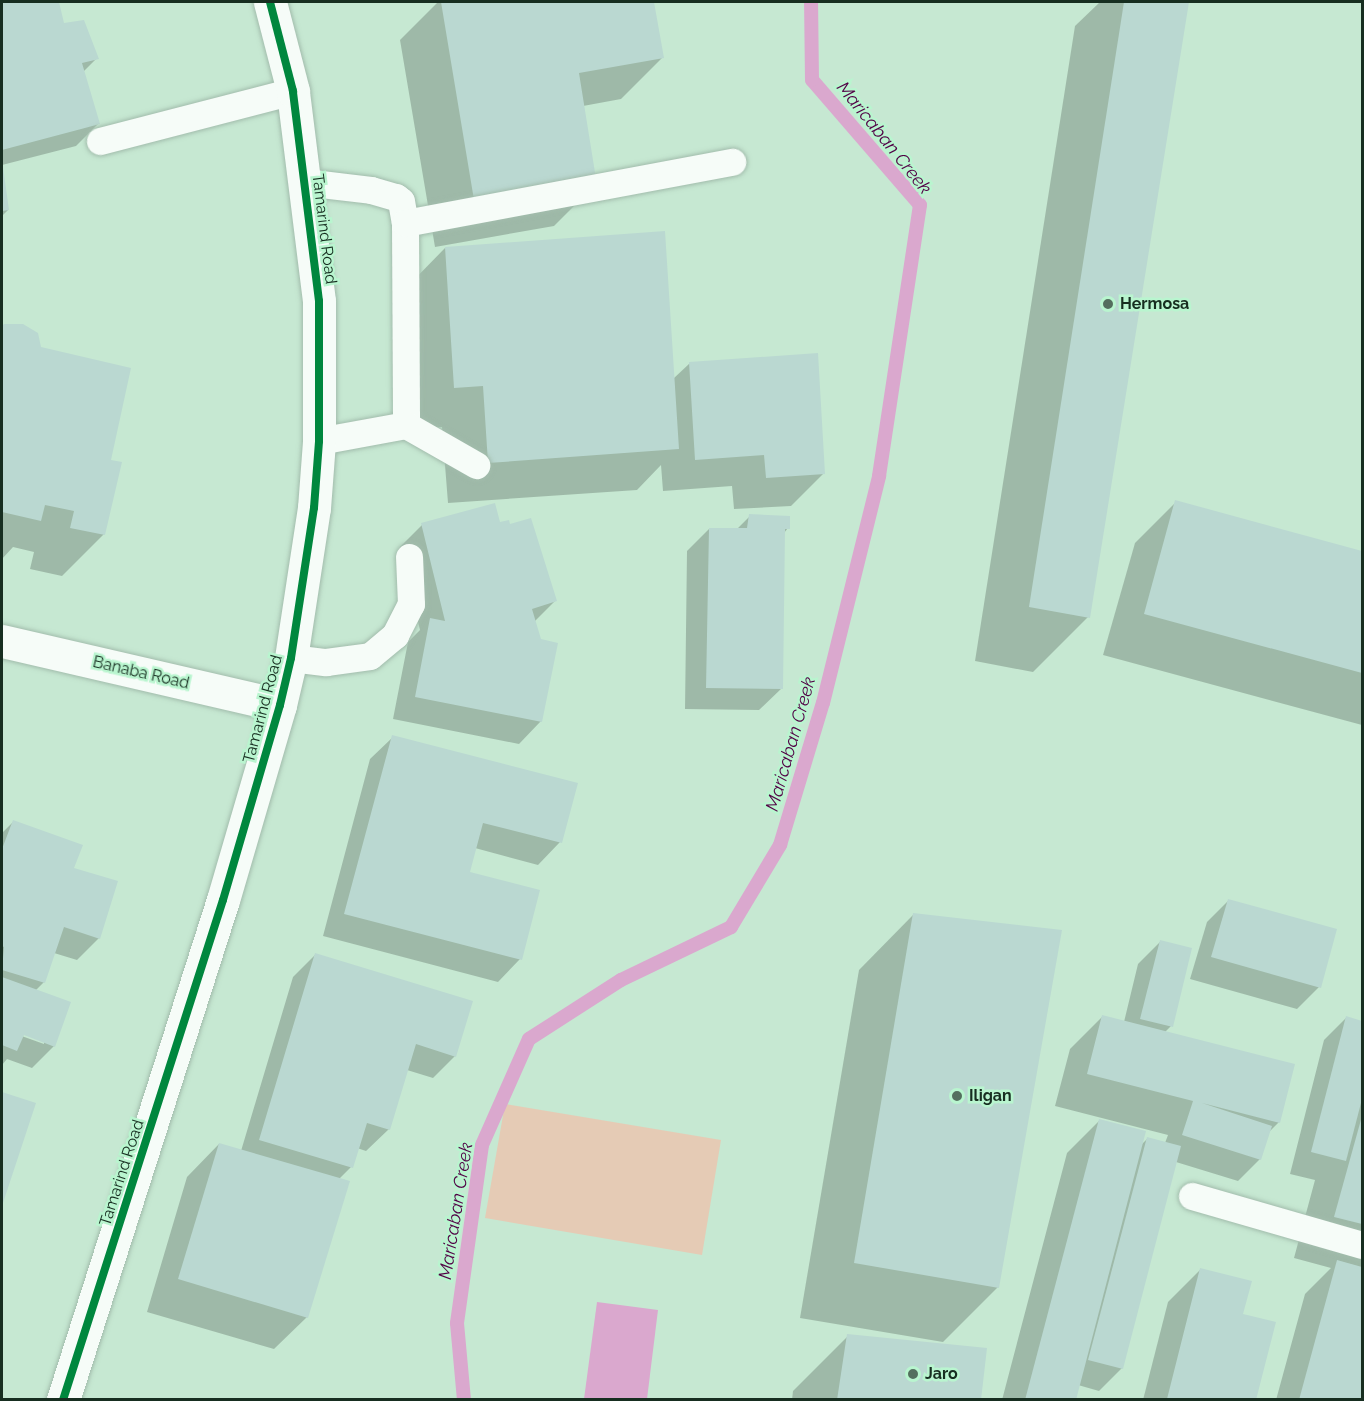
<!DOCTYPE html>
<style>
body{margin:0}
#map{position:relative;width:1364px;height:1401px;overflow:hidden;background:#c6e8d2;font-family:Raleway,sans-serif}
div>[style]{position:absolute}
.green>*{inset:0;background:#e5cbb5}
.water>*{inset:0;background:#daa8ce}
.shadow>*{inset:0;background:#0003}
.stream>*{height:14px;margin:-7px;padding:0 7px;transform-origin:7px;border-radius:7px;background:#daa8ce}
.building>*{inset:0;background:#bad8d1}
.roads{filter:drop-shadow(0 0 2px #a2bcac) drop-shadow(0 0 2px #a2bcac)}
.service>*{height:27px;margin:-13.5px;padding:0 13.5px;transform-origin:13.5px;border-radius:13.5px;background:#f6fcf8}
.minor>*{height:33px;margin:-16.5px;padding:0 16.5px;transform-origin:16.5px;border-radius:16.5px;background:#f6fcf8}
.cycleway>*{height:8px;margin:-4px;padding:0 4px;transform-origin:4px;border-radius:4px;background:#00873e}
.dots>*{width:16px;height:16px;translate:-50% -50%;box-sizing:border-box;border:3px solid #b9f5cf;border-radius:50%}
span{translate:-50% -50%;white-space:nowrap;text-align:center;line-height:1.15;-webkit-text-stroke:5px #b9f5cf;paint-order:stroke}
.street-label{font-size:16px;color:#172e20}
.poi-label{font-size:16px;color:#172e20;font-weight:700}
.left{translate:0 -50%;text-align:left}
.water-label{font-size:18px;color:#510145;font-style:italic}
.frame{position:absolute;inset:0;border:3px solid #172e20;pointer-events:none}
</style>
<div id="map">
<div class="green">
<div style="clip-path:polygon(505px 1104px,721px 1140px,702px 1255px,485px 1218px)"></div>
</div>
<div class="water">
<div style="clip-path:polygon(597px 1302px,658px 1310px,647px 1399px,584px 1399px)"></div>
</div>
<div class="shadow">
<div style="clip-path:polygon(2px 2px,58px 2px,63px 24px,97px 58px,83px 72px,98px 124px,76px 146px,2px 165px)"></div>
<div style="clip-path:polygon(438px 2px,653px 2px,662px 58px,621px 99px,583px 106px,596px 184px,554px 226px,435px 247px,400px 40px)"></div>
<div style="clip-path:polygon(1100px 2px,1187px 2px,1088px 617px,1033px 672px,975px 661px,1075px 26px)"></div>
<div style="clip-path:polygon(2px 169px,8px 210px,2px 216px)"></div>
<div style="clip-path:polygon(445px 248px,673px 379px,690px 363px,824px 473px,791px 506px,734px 509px,732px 486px,663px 491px,661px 465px,637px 490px,448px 503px,442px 427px,413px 429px,404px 290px)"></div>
<div style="clip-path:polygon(4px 325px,40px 349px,109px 461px,104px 534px,62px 576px,30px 569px,34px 552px,13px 547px,2px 559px,2px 328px)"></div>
<div style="clip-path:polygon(1176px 502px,1362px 553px,1362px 725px,1103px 655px,1135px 543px)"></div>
<div style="clip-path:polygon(750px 516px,788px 528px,784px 533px,782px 688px,759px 710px,685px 709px,687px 551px,709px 529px,736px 530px)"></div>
<div style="clip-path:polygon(422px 525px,555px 601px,534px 622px,541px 721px,519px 744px,393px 719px,408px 642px,420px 630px,400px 547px)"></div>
<div style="clip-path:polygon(393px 737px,560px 842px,538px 865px,475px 848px,468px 873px,520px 959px,498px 982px,323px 936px,370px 759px)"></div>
<div style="clip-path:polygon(evenodd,13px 822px,72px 869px,99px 938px,77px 960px,54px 953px,44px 982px,35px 991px,54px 1046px,32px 1068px,7px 1059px,2px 1065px,2px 833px,13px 822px,17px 1031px,44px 1041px,44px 1044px,16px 1034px,17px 1031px)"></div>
<div style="clip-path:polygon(1229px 900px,1319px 987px,1297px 1009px,1190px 979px,1207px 922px)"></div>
<div style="clip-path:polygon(913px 915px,998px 1287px,943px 1342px,800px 1318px,859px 970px)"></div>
<div style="clip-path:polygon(1160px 942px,1171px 1026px,1165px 1032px,1279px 1122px,1268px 1133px,1260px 1159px,1238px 1181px,1176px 1162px,1122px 1368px,1099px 1391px,1078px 1385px,1074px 1400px,1002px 1400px,1067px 1153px,1099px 1121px,1140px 1146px,1147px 1139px,1165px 1143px,1168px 1135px,1055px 1106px,1070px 1049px,1103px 1016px,1124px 1022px,1138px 964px)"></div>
<div style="clip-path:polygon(315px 955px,455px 1056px,433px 1078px,407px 1070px,389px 1129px,366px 1151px,357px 1148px,351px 1167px,338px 1180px,307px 1317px,274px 1349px,147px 1312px,187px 1177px,219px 1144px,241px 1151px,293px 977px)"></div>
<div style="clip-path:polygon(1346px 1018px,1362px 1022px,1362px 1400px,1276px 1400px,1305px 1294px,1331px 1268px,1294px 1258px,1315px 1180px,1290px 1174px,1324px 1040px)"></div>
<div style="clip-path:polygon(2px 1094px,34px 1104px,2px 1202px)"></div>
<div style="clip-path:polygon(1201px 1269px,1241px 1315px,1254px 1400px,1143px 1400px,1168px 1302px)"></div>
<div style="clip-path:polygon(848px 1336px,979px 1400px,792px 1400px,793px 1391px)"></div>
</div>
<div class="stream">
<div style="left:464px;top:1400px;width:77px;rotate:-95.2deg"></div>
<div style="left:457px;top:1323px;width:180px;rotate:-82deg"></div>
<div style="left:482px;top:1145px;width:116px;rotate:-66.1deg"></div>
<div style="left:529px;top:1039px;width:109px;rotate:-32.7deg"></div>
<div style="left:621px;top:980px;width:122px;rotate:-25.7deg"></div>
<div style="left:731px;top:927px;width:96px;rotate:-59.1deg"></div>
<div style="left:780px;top:845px;width:148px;rotate:-73.2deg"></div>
<div style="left:823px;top:703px;width:234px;rotate:-76.1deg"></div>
<div style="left:879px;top:476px;width:274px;rotate:-81.4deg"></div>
<div style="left:920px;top:205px;width:165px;rotate:-130.8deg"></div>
<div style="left:812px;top:80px;width:78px;rotate:-90.7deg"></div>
</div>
<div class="building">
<div style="clip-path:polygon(2px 2px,59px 2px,64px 23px,84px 20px,99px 59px,82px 63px,100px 124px,2px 150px)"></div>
<div style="clip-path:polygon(441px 2px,654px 2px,664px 58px,579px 73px,597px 185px,475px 206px)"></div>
<div style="clip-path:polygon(1124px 2px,1189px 2px,1090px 618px,1029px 607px)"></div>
<div style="clip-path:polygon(3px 167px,9px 210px,2px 211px,2px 168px)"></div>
<div style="clip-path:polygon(665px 231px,679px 449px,488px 463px,483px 386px,454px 388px,445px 247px)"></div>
<div style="clip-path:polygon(4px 324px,23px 324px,38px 333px,41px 347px,131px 368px,111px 460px,122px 462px,105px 535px,70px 528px,74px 511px,45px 505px,41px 521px,2px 512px,2px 326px)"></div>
<div style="clip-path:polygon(818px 353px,825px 474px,766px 478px,764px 455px,695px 460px,689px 362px)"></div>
<div style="clip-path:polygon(1175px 500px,1362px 551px,1362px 673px,1144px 614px)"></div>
<div style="clip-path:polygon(495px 503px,500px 522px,509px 520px,510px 524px,531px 518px,557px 601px,532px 609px,541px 639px,558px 643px,542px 722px,415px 697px,430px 618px,445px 621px,421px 523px)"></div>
<div style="clip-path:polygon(749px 514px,790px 516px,790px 529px,785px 529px,783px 689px,706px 688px,709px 528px,747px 528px)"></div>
<div style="clip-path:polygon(392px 735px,578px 783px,562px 843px,483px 823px,470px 872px,540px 890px,522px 960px,344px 914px)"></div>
<div style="clip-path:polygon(13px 820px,83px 845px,74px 868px,118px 881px,100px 939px,64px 927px,45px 983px,2px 970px,4px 947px,2px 946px,2px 849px)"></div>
<div style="clip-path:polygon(1228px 899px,1337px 929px,1321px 988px,1211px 957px)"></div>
<div style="clip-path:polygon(913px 913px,1062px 930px,999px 1288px,854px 1263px)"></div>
<div style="clip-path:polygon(1160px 940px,1192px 948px,1173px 1027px,1140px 1019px)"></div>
<div style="clip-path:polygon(315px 953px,473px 1001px,456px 1057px,416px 1044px,390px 1130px,367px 1123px,353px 1168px,259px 1140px)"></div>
<div style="clip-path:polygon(2px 977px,71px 1002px,55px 1047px,24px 1035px,17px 1051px,2px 1045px)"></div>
<div style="clip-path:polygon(1102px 1015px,1295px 1064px,1280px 1123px,1202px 1103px,1272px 1126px,1261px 1160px,1182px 1135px,1193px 1101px,1087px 1074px)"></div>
<div style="clip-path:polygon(1346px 1016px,1362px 1021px,1362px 1099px,1346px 1161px,1311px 1152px)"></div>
<div style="clip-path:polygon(2px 1092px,36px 1103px,2px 1206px)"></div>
<div style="clip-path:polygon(1362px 1116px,1362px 1224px,1334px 1217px)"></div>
<div style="clip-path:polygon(1099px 1119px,1146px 1131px,1076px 1400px,1025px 1400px)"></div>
<div style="clip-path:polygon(1147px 1137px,1181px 1146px,1123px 1369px,1088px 1360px)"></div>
<div style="clip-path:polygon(219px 1143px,350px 1181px,308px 1318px,178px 1279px)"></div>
<div style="clip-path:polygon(1337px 1260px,1362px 1267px,1362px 1400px,1299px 1400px)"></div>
<div style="clip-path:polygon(1200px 1268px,1252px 1281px,1243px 1314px,1276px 1322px,1256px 1400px,1167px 1399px)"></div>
<div style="clip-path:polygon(847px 1334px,987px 1348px,981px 1400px,837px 1400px)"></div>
</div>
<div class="roads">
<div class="service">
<div style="left:100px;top:141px;width:199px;rotate:-14.5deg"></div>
<div style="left:304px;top:182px;width:67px;rotate:6.8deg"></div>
<div style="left:371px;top:190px;width:26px;rotate:16deg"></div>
<div style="left:396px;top:197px;width:6px;rotate:39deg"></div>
<div style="left:401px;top:201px;width:22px;rotate:80deg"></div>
<div style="left:405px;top:223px;width:202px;rotate:89.7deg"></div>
<div style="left:406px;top:425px;width:88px;rotate:169.6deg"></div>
<div style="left:405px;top:223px;width:333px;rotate:-10.6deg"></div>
<div style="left:406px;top:425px;width:81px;rotate:29.7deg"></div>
<div style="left:291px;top:658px;width:35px;rotate:7deg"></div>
<div style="left:326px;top:662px;width:44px;rotate:-7.8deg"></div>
<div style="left:370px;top:656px;width:33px;rotate:-40deg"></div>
<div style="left:395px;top:635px;width:35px;rotate:-63deg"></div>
<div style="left:411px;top:604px;width:47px;rotate:-92.4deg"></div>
<div style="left:1192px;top:1196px;width:177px;rotate:16.1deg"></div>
</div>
<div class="minor">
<div style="left:2px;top:641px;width:285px;rotate:13deg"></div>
<div style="left:63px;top:1400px;width:525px;rotate:-72.26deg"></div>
<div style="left:223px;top:900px;width:203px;rotate:-73.7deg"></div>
<div style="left:280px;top:705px;width:48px;rotate:-76.8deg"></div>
<div style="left:291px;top:658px;width:152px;rotate:-81.3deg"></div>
<div style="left:314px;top:508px;width:67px;rotate:-85.7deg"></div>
<div style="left:319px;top:441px;width:140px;rotate:-90deg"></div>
<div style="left:319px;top:301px;width:212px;rotate:-97.1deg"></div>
<div style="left:293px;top:91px;width:92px;rotate:-104.5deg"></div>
</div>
</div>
<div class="cycleway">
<div style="left:63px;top:1400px;width:525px;rotate:-72.26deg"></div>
<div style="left:223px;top:900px;width:203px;rotate:-73.7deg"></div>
<div style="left:280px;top:705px;width:48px;rotate:-76.8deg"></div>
<div style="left:291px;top:658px;width:152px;rotate:-81.3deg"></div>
<div style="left:314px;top:508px;width:67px;rotate:-85.7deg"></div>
<div style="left:319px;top:441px;width:140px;rotate:-90deg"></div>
<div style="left:319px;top:301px;width:212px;rotate:-97.1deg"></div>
<div style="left:293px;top:91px;width:92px;rotate:-104.5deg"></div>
</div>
<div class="dots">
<div style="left:1108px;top:304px;background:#546f5e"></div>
<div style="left:957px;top:1096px;background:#546f5e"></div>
<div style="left:913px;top:1374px;background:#546f5e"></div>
</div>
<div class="street-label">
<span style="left:324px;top:229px;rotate:83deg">Tamarind Road</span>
<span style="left:141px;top:673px;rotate:13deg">Banaba Road</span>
<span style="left:263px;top:709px;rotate:-75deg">Tamarind Road</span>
<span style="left:122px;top:1173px;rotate:-72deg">Tamarind Road</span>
</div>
<div class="poi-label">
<span class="left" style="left:1120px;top:304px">Hermosa</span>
<span class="left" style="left:969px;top:1096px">Iligan</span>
<span class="left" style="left:925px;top:1374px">Jaro</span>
</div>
<div class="water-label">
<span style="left:884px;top:138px;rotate:51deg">Maricaban Creek</span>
<span style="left:791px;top:744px;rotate:-74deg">Maricaban Creek</span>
<span style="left:456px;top:1211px;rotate:-81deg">Maricaban Creek</span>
</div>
<div class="frame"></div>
</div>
